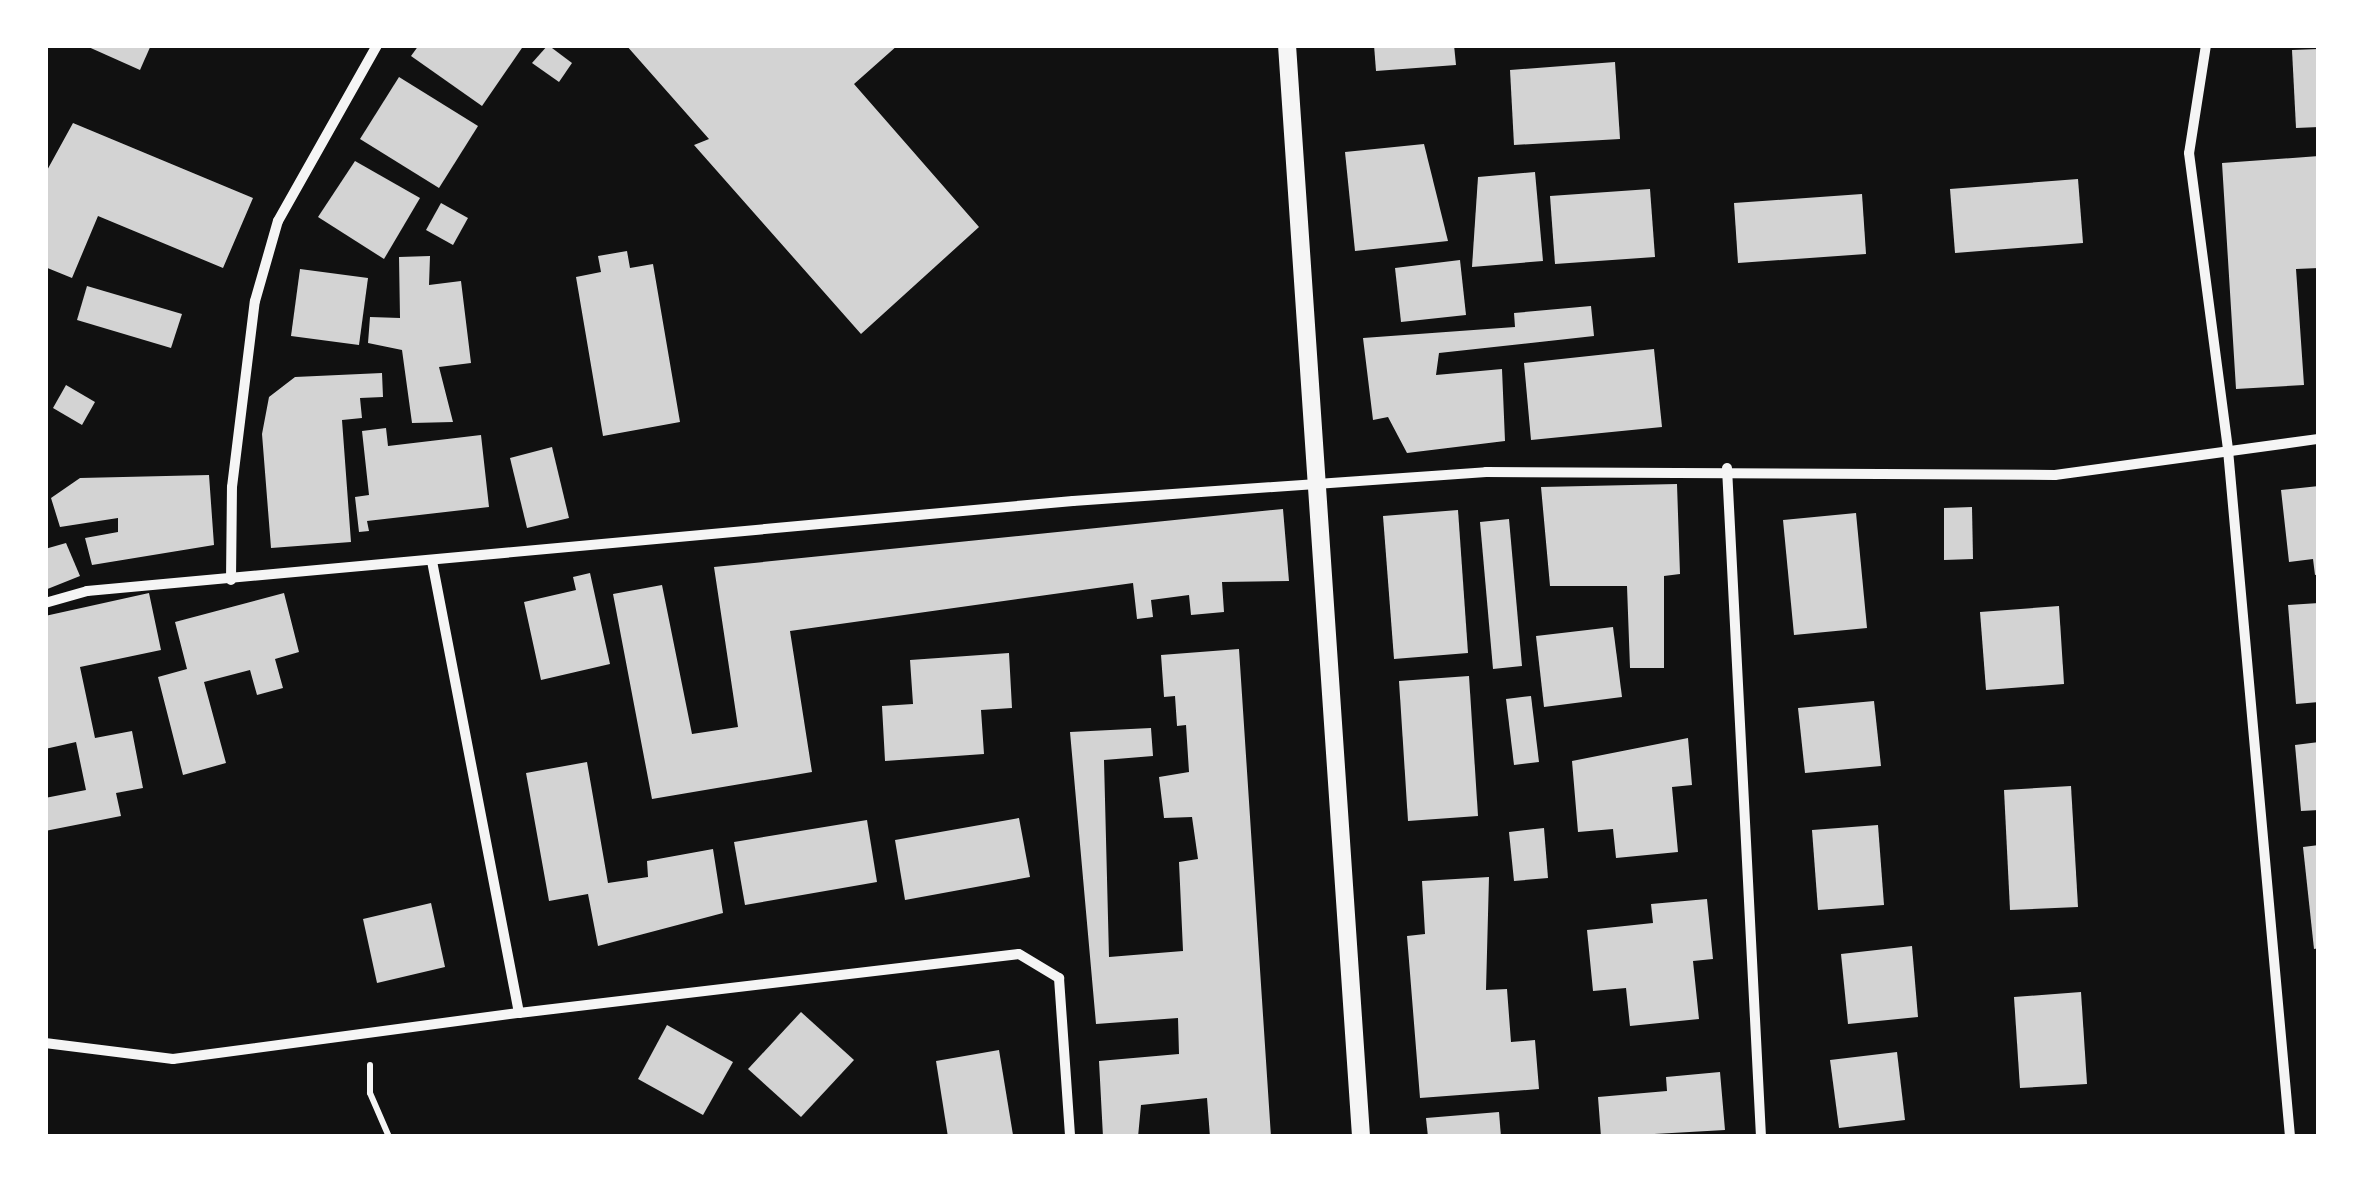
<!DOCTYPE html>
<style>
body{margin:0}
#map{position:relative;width:2364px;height:1182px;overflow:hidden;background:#111;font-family:"PT Sans Narrow",sans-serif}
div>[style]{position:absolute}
.building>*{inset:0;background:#d3d3d3}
.path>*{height:6px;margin:-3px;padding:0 3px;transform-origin:3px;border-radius:3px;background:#f5f5f5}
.minor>*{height:10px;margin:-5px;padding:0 5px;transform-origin:5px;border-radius:5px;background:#f5f5f5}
.tertiary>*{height:18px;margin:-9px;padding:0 9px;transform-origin:9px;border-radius:9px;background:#f5f5f5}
span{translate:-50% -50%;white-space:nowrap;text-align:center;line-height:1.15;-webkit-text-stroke:10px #fff;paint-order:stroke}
.frame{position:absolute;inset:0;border:48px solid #fff;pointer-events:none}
</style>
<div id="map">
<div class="building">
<div style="clip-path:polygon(84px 45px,151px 45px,140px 70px)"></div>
<div style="clip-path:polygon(419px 45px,524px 45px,482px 106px,411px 56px)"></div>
<div style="clip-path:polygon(548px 45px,572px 63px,559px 82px,532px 63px)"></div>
<div style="clip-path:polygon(626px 45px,898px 45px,854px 84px,979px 227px,861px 334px,694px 145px,709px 139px)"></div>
<div style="clip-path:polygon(1374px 45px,1454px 45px,1456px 65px,1376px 71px)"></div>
<div style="clip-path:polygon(2319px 49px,2319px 127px,2296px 128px,2292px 50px)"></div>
<div style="clip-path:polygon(1615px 62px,1620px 139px,1514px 145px,1510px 70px)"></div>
<div style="clip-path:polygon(399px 77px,478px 126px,439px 188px,360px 139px)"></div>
<div style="clip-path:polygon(73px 123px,253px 198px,223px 268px,98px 216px,72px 278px,45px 267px,45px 174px)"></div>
<div style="clip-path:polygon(1424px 144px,1448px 241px,1355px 251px,1345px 152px)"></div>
<div style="clip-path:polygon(2319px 156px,2319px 268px,2296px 269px,2304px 385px,2236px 389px,2222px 163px)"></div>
<div style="clip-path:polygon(355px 161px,420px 198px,384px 259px,318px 217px)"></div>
<div style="clip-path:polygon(1535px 172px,1543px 261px,1472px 267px,1478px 177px)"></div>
<div style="clip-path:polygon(2078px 179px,2083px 243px,1955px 253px,1950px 189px)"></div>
<div style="clip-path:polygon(1650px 189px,1655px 257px,1555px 264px,1550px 196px)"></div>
<div style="clip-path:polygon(1862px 194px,1866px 254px,1738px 263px,1734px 203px)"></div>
<div style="clip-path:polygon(441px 203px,468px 218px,453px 245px,426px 230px)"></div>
<div style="clip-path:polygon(627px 251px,630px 268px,653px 264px,680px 422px,603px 436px,576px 277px,601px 272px,598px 256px)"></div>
<div style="clip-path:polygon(430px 256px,429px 285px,461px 281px,471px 363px,439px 367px,453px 422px,412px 423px,402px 350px,368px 343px,370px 317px,400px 318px,399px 257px)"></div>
<div style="clip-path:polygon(1460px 260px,1466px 315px,1401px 322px,1395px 268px)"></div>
<div style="clip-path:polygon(300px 269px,368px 278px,359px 345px,291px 336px)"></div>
<div style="clip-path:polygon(87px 286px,182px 314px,171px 348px,77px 320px)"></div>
<div style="clip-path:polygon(1591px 306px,1594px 336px,1439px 353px,1436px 375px,1502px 369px,1505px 441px,1407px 453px,1388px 417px,1373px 420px,1363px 338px,1515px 327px,1514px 313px)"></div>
<div style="clip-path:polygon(1654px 349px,1662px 427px,1531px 440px,1524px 363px)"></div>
<div style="clip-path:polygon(382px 373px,383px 397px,360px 398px,362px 418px,342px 420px,351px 542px,271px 548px,262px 434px,269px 397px,295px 377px)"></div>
<div style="clip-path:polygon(66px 385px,95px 402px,82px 425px,53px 408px)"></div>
<div style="clip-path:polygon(386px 428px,388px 446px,481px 435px,489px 507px,367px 521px,369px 531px,359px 532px,355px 497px,369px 495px,362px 431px)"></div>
<div style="clip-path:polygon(552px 447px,569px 518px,527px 528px,510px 458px)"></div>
<div style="clip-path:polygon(209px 475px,214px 545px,92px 565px,85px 538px,118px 532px,118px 518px,60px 527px,51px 498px,80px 478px)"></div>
<div style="clip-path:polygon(1677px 484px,1680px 574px,1664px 576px,1664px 668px,1630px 668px,1627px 586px,1550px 586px,1541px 487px)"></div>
<div style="clip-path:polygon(2319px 486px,2319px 574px,2315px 575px,2313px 559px,2289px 562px,2281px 490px)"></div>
<div style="clip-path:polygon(1972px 507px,1973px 559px,1944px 560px,1944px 508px)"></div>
<div style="clip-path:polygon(1283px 509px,1289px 581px,1222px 582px,1224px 612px,1191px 615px,1189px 595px,1151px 600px,1153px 617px,1137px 619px,1133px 583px,790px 631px,812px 772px,652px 799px,613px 594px,662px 585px,692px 734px,738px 727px,714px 567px)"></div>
<div style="clip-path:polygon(1458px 510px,1468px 653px,1394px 659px,1383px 516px)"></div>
<div style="clip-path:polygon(1856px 513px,1867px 628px,1794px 635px,1783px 520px)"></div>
<div style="clip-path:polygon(1509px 519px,1522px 666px,1493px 669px,1480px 522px)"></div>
<div style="clip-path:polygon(66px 543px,80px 576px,45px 590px,45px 549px)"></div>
<div style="clip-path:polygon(590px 573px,610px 664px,541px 680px,524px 602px,576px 590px,573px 577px)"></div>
<div style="clip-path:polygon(149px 593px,161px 650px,80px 667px,95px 738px,132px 731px,143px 788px,116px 793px,121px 816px,45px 831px,45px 798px,86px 790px,76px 742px,45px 749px,45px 616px)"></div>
<div style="clip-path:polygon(284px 593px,299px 652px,275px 659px,283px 688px,257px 695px,250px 670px,204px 682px,226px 763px,183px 775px,158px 677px,187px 669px,175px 622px)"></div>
<div style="clip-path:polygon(2319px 603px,2319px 702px,2296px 704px,2288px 605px)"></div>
<div style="clip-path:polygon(2059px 606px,2064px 684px,1986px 690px,1980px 612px)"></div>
<div style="clip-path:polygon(1613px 627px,1622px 697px,1544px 707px,1536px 636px)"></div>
<div style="clip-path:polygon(1239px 649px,1271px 1137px,1210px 1137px,1207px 1098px,1141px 1105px,1138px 1137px,1103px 1137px,1099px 1061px,1179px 1054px,1178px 1018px,1096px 1024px,1070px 732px,1151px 728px,1153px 756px,1104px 760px,1109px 957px,1183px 951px,1179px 862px,1198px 859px,1192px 817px,1164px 818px,1159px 777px,1189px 772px,1186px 725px,1177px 726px,1175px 696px,1164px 697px,1161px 655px)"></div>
<div style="clip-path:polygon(1009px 653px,1012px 708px,981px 710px,984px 754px,885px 761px,882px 706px,913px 704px,910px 660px)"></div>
<div style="clip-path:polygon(1469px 676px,1478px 816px,1408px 821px,1399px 681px)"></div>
<div style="clip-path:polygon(1531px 696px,1539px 762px,1514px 765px,1506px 699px)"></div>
<div style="clip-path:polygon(1874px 701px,1881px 766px,1805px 773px,1798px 708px)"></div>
<div style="clip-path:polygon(1688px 738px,1692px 785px,1672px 787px,1678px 852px,1616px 858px,1613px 829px,1578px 832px,1572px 761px)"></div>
<div style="clip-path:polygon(2319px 742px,2319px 810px,2301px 811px,2295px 745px)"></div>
<div style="clip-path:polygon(587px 762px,608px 883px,648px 877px,647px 861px,713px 849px,723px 913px,598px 946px,588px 894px,549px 901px,526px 773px)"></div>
<div style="clip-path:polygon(2071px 786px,2078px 907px,2010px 910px,2004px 790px)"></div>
<div style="clip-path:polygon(1019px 818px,1030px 877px,905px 900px,895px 840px)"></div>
<div style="clip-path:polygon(867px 820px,877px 882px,745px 905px,734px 842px)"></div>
<div style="clip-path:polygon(1878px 825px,1884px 905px,1818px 910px,1812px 830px)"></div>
<div style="clip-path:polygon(1544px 828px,1548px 878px,1514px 881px,1509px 832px)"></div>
<div style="clip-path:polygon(2319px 845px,2319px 948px,2314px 949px,2303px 847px)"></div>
<div style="clip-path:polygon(1489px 877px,1486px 990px,1507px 989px,1511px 1042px,1535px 1040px,1539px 1089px,1420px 1098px,1407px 936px,1425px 934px,1422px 881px)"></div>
<div style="clip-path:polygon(1707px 899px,1713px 959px,1693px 961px,1699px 1019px,1630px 1026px,1626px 988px,1593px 991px,1587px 930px,1653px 923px,1651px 904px)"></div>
<div style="clip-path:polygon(431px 903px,445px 967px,377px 983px,363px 919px)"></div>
<div style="clip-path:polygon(1912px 946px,1918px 1017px,1848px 1024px,1841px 954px)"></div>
<div style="clip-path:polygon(2081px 992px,2087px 1084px,2020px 1088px,2014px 997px)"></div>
<div style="clip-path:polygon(801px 1012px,854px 1060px,801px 1117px,748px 1069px)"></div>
<div style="clip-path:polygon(667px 1025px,733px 1062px,703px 1115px,638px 1079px)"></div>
<div style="clip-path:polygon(999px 1050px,1013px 1135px,948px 1137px,936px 1061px)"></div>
<div style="clip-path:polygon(1897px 1052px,1905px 1120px,1839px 1128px,1830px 1060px)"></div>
<div style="clip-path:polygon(1720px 1072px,1725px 1130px,1601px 1137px,1598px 1097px,1667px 1091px,1666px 1077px)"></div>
<div style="clip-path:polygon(1499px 1112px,1501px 1137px,1428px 1137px,1426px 1118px)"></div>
</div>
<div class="path">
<div style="left:370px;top:1065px;width:28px;rotate:90deg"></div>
<div style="left:370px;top:1093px;width:48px;rotate:66.6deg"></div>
</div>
<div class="minor">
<div style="left:2206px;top:45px;width:109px;rotate:98.9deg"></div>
<div style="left:2189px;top:153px;width:300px;rotate:82.5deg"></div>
<div style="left:2228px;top:450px;width:690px;rotate:84.84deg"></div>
<div style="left:1727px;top:468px;width:670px;rotate:87.09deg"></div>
<div style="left:231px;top:580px;width:93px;rotate:-89.4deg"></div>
<div style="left:232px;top:487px;width:187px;rotate:-83deg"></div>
<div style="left:255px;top:301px;width:83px;rotate:-74deg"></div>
<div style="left:278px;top:221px;width:202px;rotate:-60.6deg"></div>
<div style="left:45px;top:603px;width:44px;rotate:-15.9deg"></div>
<div style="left:87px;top:591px;width:990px;rotate:-5.22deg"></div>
<div style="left:1073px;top:501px;width:414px;rotate:-4deg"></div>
<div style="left:1486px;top:472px;width:569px;rotate:0.3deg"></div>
<div style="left:2055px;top:475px;width:266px;rotate:-7.8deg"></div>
<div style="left:519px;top:1013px;width:503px;rotate:-6.73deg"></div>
<div style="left:1019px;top:954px;width:47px;rotate:31deg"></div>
<div style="left:1059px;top:978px;width:159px;rotate:86deg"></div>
<div style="left:45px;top:1043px;width:129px;rotate:7.1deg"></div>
<div style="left:173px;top:1059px;width:349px;rotate:-7.6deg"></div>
<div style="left:519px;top:1013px;width:460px;rotate:-100.9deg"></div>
</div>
<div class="tertiary">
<div style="left:1287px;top:45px;width:1095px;rotate:86.12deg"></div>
</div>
<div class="frame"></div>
</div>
